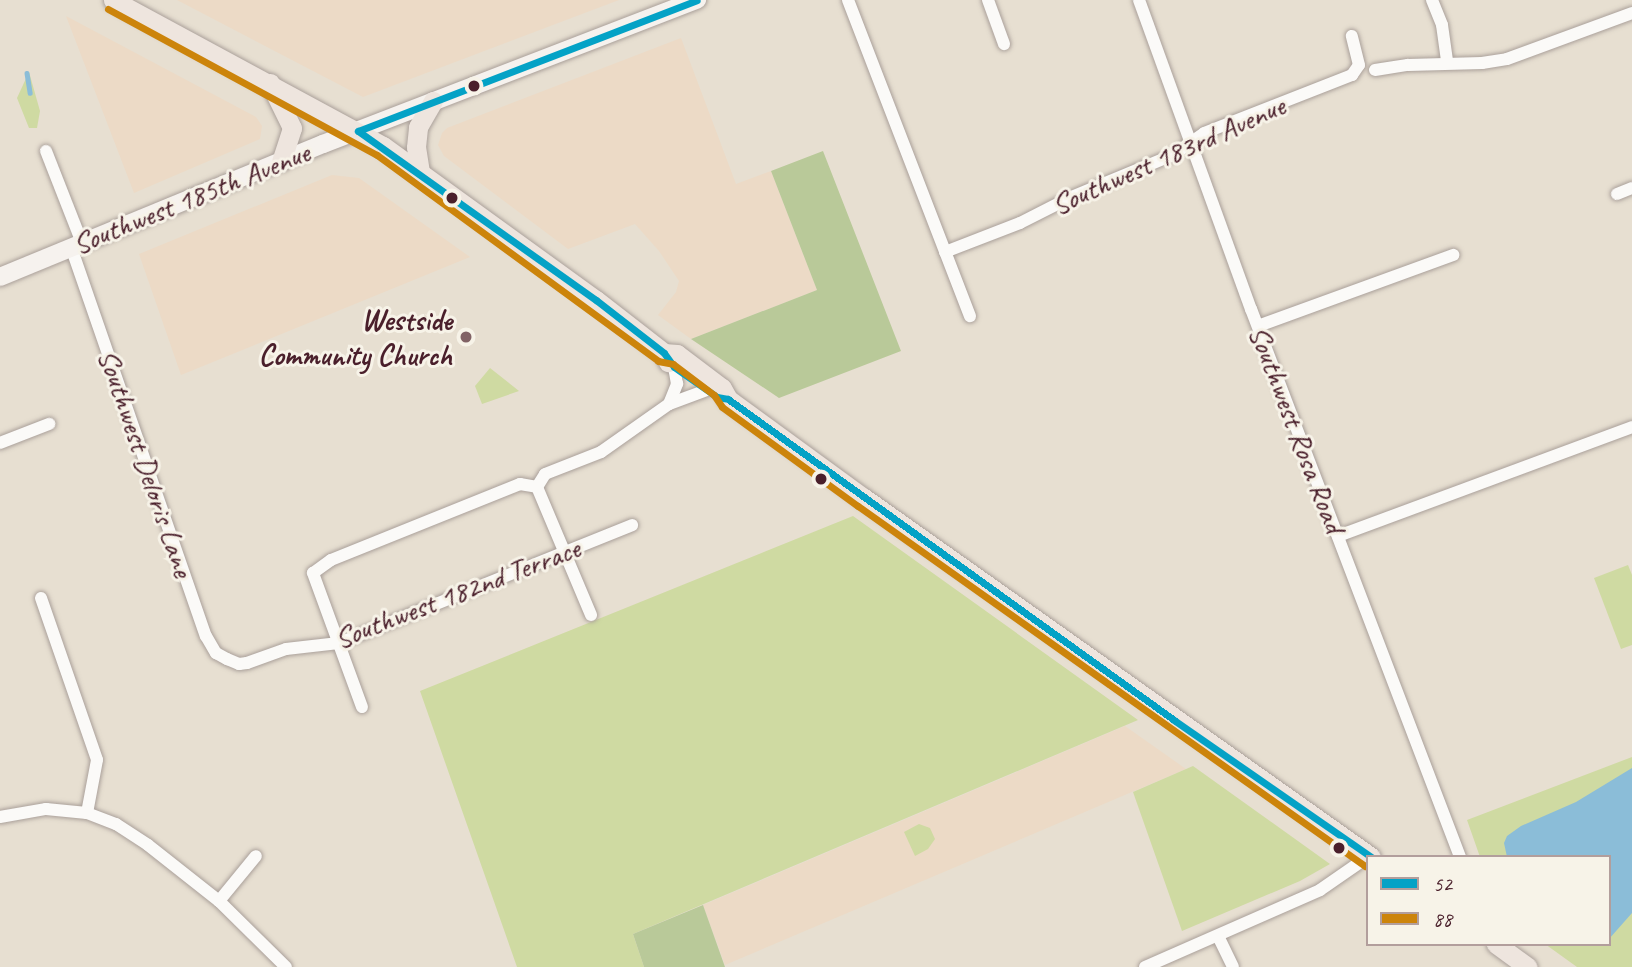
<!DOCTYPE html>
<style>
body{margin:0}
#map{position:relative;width:1632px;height:967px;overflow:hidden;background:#e7dfd1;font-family:Caveat,sans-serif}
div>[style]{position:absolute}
.built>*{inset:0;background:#ecdac6}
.green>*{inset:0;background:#cfdaa2}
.forest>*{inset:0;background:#b9c999}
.water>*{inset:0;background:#8bbdd8}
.stream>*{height:4.5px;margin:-2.25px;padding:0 2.25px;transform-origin:2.25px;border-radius:2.25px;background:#8bbdd8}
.roads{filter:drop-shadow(0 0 2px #aaa09a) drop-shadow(0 0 2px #aaa09a)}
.street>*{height:12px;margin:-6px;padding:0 6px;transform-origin:6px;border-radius:6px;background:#fbfaf8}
.secondary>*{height:18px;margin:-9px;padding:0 9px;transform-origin:9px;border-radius:9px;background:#f6f2ee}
.primary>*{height:19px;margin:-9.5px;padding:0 9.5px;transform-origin:9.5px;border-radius:9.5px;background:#eee5de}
.bus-1>*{height:7px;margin:-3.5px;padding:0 3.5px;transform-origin:3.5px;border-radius:3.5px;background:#04a2c6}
.bus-2>*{height:7px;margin:-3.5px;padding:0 3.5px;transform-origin:3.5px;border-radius:3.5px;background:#cc840b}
.dots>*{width:19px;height:19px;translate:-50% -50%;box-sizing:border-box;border:4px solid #f7f3e8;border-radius:50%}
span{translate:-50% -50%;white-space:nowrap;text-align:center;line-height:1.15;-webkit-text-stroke:6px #f7f3e8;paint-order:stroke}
.street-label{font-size:30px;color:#4a1f2b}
.poi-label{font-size:30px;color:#4a1f2b;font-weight:700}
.right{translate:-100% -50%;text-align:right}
.legend{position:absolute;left:1366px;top:855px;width:245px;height:91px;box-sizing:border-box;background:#f7f3e8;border:2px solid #b29e9c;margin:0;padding:9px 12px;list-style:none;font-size:21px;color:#4a1f2b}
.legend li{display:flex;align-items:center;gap:14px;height:35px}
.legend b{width:35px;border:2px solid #b29e9c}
</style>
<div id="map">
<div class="built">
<div style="clip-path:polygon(177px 0,619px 0,363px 97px)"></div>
<div style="clip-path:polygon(66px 16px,256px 117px,262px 126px,260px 139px,134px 193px)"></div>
<div style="clip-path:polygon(681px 38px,736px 184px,771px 171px,817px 290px,691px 339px,658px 315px,676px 292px,679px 281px,659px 251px,635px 224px,568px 249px,444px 156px,438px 145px,442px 133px,447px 128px)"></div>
<div style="clip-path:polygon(332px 175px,359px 178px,470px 257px,181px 375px,139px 254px)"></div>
<div style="clip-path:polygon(1125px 726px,1186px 769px,725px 965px,703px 905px)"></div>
</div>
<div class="green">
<div style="clip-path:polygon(29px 72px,40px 111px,37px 128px,29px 128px,17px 98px)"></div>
<div style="clip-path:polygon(490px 368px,519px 391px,482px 404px,475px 386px)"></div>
<div style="clip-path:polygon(853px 516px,1138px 720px,633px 934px,644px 967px,517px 967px,420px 691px)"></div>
<div style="clip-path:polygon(1628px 565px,1632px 575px,1632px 645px,1621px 649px,1594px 578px)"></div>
<div style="clip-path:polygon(1632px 757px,1632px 967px,1577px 967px,1545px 944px,1609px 944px,1609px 857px,1480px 857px,1467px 820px)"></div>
<div style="clip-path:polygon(1193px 766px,1330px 864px,1300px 881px,1182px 931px,1133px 792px)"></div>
<div style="clip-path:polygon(919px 824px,930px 828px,935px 839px,928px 849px,915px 856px,904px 832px)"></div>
</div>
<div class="forest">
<div style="clip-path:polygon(823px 151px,901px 351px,779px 398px,691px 339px,817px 290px,771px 171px)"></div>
<div style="clip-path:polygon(703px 905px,725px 967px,644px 967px,633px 934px)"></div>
</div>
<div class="water">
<div style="clip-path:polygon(1632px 768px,1632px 913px,1609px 939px,1609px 857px,1507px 857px,1504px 843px,1507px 836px,1521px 826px,1576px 802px)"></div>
</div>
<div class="stream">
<div style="left:27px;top:73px;width:20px;rotate:81deg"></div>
</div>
<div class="roads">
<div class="street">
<div style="left:848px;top:0;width:339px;rotate:68.9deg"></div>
<div style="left:988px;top:0;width:47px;rotate:70deg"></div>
<div style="left:1139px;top:0;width:329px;rotate:70.1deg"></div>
<div style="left:1251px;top:309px;width:587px;rotate:69.12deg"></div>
<div style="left:1432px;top:0;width:27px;rotate:68deg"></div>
<div style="left:1442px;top:25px;width:37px;rotate:82deg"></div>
<div style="left:1375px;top:70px;width:33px;rotate:-9deg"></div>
<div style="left:1408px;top:65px;width:74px;rotate:-1.5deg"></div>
<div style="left:1482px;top:63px;width:25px;rotate:-9deg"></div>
<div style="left:1507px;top:59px;width:133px;rotate:-20.2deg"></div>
<div style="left:46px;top:151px;width:99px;rotate:68.6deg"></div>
<div style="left:1617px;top:194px;width:16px;rotate:-22deg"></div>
<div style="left:71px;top:247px;width:412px;rotate:70.9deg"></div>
<div style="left:206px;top:636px;width:20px;rotate:60deg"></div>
<div style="left:216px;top:653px;width:13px;rotate:29deg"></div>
<div style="left:227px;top:659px;width:13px;rotate:23deg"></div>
<div style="left:239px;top:664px;width:8px;rotate:-7deg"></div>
<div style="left:247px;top:663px;width:41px;rotate:-19.7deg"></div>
<div style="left:286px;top:649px;width:53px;rotate:-6.5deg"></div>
<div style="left:339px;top:643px;width:316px;rotate:-21.9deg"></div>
<div style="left:945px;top:252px;width:80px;rotate:-21.1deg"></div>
<div style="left:1020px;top:223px;width:55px;rotate:-27deg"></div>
<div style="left:1069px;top:198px;width:113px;rotate:-22.5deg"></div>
<div style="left:1173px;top:155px;width:38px;rotate:-35deg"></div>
<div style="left:1204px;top:133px;width:159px;rotate:-21.4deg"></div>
<div style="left:1352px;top:75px;width:12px;rotate:-55deg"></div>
<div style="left:1359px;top:65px;width:30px;rotate:-104deg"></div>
<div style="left:1258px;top:326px;width:208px;rotate:-20deg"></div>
<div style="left:669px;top:404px;width:22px;rotate:-68deg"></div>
<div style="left:677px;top:384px;width:17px;rotate:-100deg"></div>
<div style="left:0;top:443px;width:53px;rotate:-21.2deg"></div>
<div style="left:537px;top:487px;width:139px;rotate:67.1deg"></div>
<div style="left:1338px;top:536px;width:314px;rotate:-20.3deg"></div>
<div style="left:41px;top:598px;width:171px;rotate:70.9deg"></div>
<div style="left:97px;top:760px;width:54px;rotate:100.7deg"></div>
<div style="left:362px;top:707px;width:143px;rotate:-110.1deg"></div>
<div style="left:313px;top:573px;width:22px;rotate:-36deg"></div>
<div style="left:331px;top:560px;width:204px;rotate:-21.9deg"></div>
<div style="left:520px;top:484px;width:17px;rotate:10deg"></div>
<div style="left:537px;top:487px;width:15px;rotate:-58deg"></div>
<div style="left:545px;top:474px;width:60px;rotate:-21.4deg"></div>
<div style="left:601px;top:452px;width:83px;rotate:-35.2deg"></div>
<div style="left:669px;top:404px;width:40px;rotate:-20.2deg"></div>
<div style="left:0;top:817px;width:47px;rotate:-9.9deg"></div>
<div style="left:46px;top:809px;width:41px;rotate:5.6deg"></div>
<div style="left:87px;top:813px;width:31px;rotate:21deg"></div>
<div style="left:116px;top:824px;width:38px;rotate:33deg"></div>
<div style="left:148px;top:845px;width:90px;rotate:38.3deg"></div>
<div style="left:219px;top:901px;width:94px;rotate:44.6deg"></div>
<div style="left:219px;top:901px;width:58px;rotate:-50.6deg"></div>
<div style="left:1218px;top:936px;width:34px;rotate:64deg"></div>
<div style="left:1145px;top:967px;width:191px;rotate:-23.7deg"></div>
<div style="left:1320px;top:890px;width:47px;rotate:-34.7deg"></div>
</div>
<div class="secondary">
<div style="left:0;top:277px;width:349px;rotate:-22.4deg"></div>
<div style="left:323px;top:144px;width:401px;rotate:-21.1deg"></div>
</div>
<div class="primary">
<div style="left:113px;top:0;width:307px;rotate:28.4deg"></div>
<div style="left:383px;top:146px;width:263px;rotate:35.9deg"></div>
<div style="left:596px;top:300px;width:86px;rotate:37.9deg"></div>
<div style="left:664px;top:353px;width:10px;rotate:66deg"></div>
<div style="left:270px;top:83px;width:50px;rotate:63.9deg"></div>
<div style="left:292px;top:128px;width:35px;rotate:108deg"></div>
<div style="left:420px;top:172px;width:25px;rotate:-99deg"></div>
<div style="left:416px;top:147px;width:20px;rotate:-84deg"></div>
<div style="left:418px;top:127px;width:30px;rotate:-60deg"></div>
<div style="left:664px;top:353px;width:13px;rotate:4deg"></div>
<div style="left:677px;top:354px;width:56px;rotate:37.1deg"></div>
<div style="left:722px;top:388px;width:13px;rotate:61deg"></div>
<div style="left:728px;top:399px;width:168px;rotate:36.1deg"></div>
<div style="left:864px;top:498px;width:621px;rotate:35.3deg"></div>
<div style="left:1496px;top:944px;width:39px;rotate:36deg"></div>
</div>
</div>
<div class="bus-1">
<div style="left:358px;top:131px;width:292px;rotate:35.4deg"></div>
<div style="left:596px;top:300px;width:86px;rotate:37.9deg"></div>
<div style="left:664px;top:353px;width:17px;rotate:54deg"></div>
<div style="left:674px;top:367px;width:52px;rotate:34.9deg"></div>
<div style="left:717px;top:397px;width:11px;rotate:10deg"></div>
<div style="left:728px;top:399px;width:550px;rotate:35.74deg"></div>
<div style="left:1174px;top:720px;width:240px;rotate:34.8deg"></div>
<div style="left:358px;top:131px;width:363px;rotate:-21.1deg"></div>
</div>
<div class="bus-2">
<div style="left:108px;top:9px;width:306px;rotate:28.5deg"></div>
<div style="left:377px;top:155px;width:348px;rotate:36.2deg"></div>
<div style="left:658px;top:361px;width:15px;rotate:11deg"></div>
<div style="left:673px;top:364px;width:51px;rotate:37.1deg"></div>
<div style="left:714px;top:395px;width:14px;rotate:56deg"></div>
<div style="left:722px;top:407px;width:168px;rotate:36.1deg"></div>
<div style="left:858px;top:506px;width:622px;rotate:35.38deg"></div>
</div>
<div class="dots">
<div style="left:474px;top:86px;background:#4a1f2b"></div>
<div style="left:452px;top:198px;background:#4a1f2b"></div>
<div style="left:466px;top:337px;background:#816265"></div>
<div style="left:821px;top:479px;background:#4a1f2b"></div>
<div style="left:1339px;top:848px;background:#4a1f2b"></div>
</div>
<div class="street-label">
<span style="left:1168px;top:155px;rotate:-24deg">Southwest 183rd Avenue</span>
<span style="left:191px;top:198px;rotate:-22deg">Southwest 185th Avenue</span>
<span style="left:1297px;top:429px;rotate:69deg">Southwest Rosa Road</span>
<span style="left:146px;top:463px;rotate:71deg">Southwest Deloris Lane</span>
<span style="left:457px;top:593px;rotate:-21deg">Southwest 182nd Terrace</span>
</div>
<div class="poi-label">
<span class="right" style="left:452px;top:337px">Westside<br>Community Church</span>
</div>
<ul class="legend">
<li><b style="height:9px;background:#04a2c6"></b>52</li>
<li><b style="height:9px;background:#cc840b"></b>88</li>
</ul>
</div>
